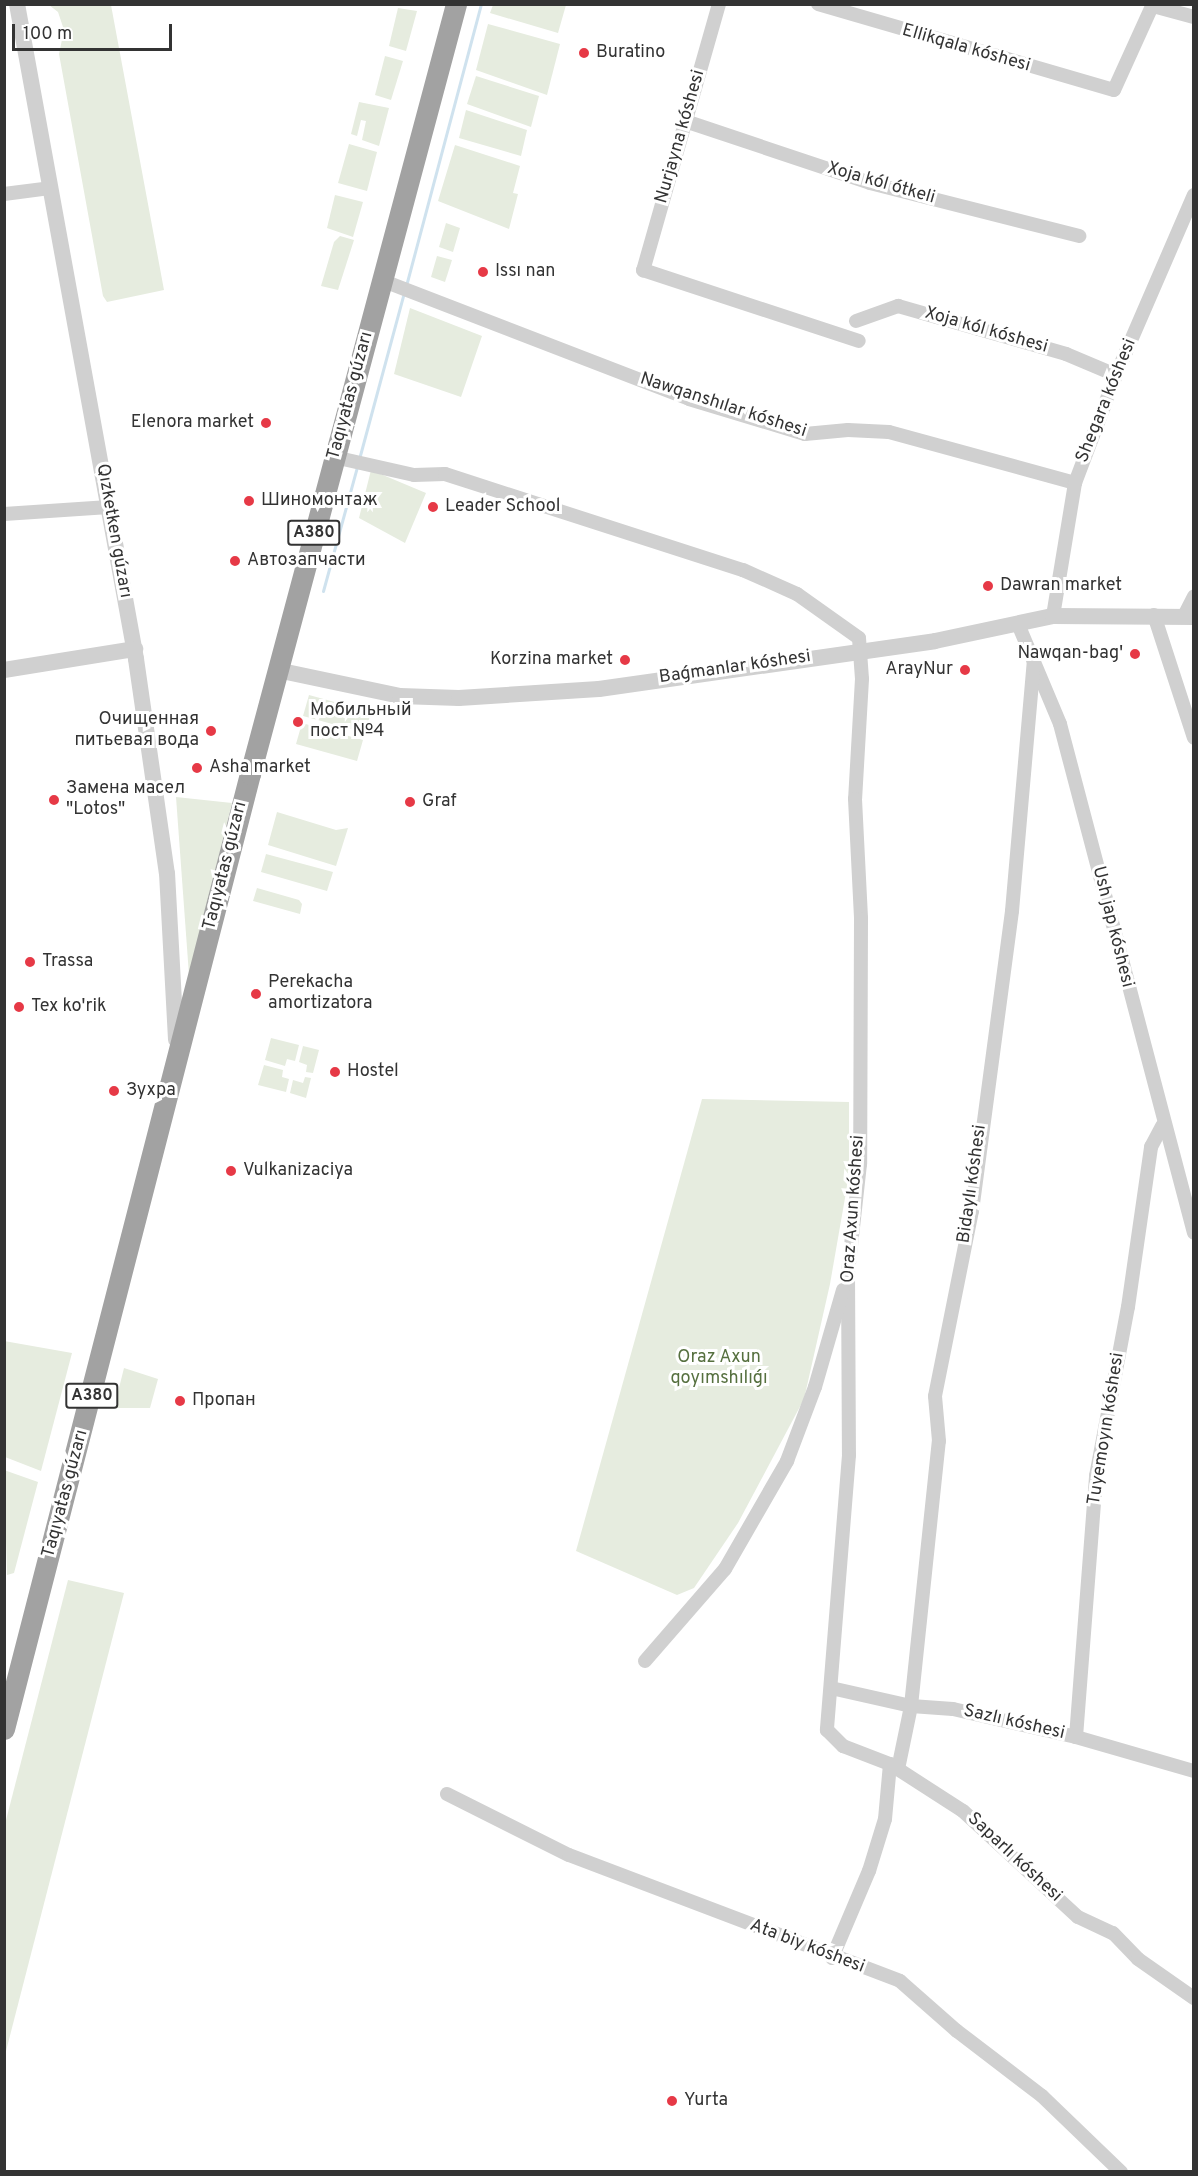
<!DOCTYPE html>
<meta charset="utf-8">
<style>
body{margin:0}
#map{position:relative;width:1198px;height:2176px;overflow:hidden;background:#fff;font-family:Overpass,sans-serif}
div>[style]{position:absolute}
.green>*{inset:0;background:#e6ecdf}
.stream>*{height:3px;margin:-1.5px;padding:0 1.5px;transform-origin:1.5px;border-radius:1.5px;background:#cfe2ee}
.minor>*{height:14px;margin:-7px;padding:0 7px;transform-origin:7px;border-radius:7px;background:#d0d0d0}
.tertiary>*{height:16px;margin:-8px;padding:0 8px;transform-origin:8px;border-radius:8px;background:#d0d0d0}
.trunk>*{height:21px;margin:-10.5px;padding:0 10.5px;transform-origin:10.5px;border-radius:10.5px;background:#a2a2a2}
.dots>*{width:16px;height:16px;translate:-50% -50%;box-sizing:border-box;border:3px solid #fff;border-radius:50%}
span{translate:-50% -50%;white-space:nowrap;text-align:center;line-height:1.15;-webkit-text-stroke:6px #fff;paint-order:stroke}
.shield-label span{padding:2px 4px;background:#fff;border:2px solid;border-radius:4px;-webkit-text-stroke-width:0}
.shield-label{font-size:16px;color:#333;font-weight:700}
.street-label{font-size:18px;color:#333}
.poi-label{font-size:18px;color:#333}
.left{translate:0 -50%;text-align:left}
.right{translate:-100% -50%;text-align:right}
.park-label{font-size:18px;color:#56703f}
.frame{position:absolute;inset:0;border:6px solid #333;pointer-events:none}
.scale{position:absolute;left:12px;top:24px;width:160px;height:27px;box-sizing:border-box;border:3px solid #333;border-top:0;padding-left:8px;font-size:18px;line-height:21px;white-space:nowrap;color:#333;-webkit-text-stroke:4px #fff;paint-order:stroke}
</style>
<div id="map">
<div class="green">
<div style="clip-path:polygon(49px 5px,111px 5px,164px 290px,107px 302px,103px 296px,59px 54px,64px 30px,58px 12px)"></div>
<div style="clip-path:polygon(493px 5px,564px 4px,566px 5px,558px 33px,490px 13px)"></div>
<div style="clip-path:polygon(398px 8px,417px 11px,406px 51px,389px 46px)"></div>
<div style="clip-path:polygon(488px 24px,560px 44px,547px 95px,476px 70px)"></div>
<div style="clip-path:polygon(385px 56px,403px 61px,391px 100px,375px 95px)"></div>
<div style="clip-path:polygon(476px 76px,539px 96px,531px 127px,467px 104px)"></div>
<div style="clip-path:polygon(359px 102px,389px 108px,379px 146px,362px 140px,366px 121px,361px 120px,357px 136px,351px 134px)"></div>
<div style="clip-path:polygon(466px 110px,527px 130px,521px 156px,459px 138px)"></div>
<div style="clip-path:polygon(349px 144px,377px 152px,367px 191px,338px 183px)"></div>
<div style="clip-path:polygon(455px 145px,520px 166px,513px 193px,518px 194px,509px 229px,438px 201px)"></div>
<div style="clip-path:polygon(335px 195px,363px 202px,353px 237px,327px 228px)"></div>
<div style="clip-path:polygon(446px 223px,460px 228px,453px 252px,439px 247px)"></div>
<div style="clip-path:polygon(340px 236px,354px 240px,338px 290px,321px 286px,334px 242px)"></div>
<div style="clip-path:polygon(437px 256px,452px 260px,445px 282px,431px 277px)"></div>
<div style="clip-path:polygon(410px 308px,482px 336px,461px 397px,394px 374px)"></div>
<div style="clip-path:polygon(371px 470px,426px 493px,405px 543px,359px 518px)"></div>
<div style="clip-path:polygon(309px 695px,371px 712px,365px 733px,303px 716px)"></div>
<div style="clip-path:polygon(302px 723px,363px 740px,357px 761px,296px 744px)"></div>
<div style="clip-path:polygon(176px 797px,232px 803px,189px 975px)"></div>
<div style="clip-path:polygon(277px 812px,336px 830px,348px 828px,336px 866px,268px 845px)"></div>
<div style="clip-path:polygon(266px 854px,333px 872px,327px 891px,261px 872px)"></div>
<div style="clip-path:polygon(257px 888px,299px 900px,302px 904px,300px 914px,253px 901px)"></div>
<div style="clip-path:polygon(271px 1038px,299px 1045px,295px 1061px,287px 1059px,285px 1066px,265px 1060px)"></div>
<div style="clip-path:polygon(303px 1046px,319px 1050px,313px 1073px,306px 1072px,307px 1065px,299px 1062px)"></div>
<div style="clip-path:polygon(264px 1065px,283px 1070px,282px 1077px,289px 1079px,286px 1092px,258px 1085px)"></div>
<div style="clip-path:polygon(305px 1077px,311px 1078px,306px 1098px,290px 1093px,293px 1080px,303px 1083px)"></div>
<div style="clip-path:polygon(702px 1099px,849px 1102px,849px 1175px,830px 1284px,804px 1399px,738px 1523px,694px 1588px,677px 1595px,576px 1551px)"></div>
<div style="clip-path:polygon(4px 1341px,72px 1353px,41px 1471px,5px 1457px)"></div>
<div style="clip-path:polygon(124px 1368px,158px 1379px,150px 1408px,114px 1408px)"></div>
<div style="clip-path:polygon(4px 1470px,38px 1482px,14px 1573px,7px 1575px)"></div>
<div style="clip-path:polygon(68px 1580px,124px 1593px,5px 2055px,5px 1824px)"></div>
</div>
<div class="stream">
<div style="left:407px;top:282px;width:288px;rotate:-75.1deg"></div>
<div style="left:359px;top:459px;width:169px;rotate:-74.9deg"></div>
<div style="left:323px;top:591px;width:129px;rotate:-74.7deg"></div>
</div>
<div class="minor">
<div style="left:719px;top:4px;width:277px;rotate:105.9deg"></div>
<div style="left:643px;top:270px;width:227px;rotate:18.2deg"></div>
<div style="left:818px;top:4px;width:308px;rotate:16.2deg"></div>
<div style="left:1114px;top:90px;width:94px;rotate:-65.6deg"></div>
<div style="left:1153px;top:6px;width:42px;rotate:15deg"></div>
<div style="left:685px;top:121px;width:195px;rotate:18.5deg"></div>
<div style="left:870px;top:183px;width:216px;rotate:14.2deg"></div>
<div style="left:4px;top:194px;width:46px;rotate:-7.4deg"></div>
<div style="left:381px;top:280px;width:330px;rotate:21.1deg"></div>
<div style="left:689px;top:399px;width:121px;rotate:16.8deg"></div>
<div style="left:805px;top:434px;width:43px;rotate:-5.3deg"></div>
<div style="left:848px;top:430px;width:41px;rotate:2.8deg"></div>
<div style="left:889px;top:432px;width:193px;rotate:15.3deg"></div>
<div style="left:856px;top:321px;width:45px;rotate:-19.7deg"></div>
<div style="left:898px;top:306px;width:175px;rotate:15.9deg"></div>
<div style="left:1066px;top:354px;width:54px;rotate:22.8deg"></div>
<div style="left:334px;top:457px;width:82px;rotate:12.7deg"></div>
<div style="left:414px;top:475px;width:31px;rotate:-2deg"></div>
<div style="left:445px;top:474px;width:313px;rotate:17.9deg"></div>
<div style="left:743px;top:570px;width:59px;rotate:24deg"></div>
<div style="left:797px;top:594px;width:76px;rotate:35.4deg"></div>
<div style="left:859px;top:638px;width:41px;rotate:85.8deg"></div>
<div style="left:862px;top:679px;width:120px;rotate:93.3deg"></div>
<div style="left:855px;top:799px;width:120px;rotate:87.1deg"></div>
<div style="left:861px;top:919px;width:245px;rotate:90.2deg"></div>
<div style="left:860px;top:1164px;width:110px;rotate:96.3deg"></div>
<div style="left:848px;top:1273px;width:182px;rotate:89.7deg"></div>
<div style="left:849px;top:1455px;width:276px;rotate:94.6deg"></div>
<div style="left:827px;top:1730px;width:23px;rotate:45deg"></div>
<div style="left:843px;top:1746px;width:50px;rotate:21deg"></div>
<div style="left:890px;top:1764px;width:87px;rotate:32.8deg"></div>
<div style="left:963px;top:1811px;width:156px;rotate:42.7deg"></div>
<div style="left:1078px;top:1917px;width:38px;rotate:25deg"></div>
<div style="left:1113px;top:1933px;width:36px;rotate:46deg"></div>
<div style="left:1138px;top:1959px;width:68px;rotate:34.9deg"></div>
<div style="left:4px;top:514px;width:105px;rotate:-3.8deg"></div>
<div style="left:1154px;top:615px;width:129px;rotate:72deg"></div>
<div style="left:1053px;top:616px;width:135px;rotate:-80.6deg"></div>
<div style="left:1075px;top:483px;width:116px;rotate:-69.2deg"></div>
<div style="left:1116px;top:375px;width:196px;rotate:-66.6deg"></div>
<div style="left:1184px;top:616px;width:22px;rotate:-63deg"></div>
<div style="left:1018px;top:624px;width:108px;rotate:67.2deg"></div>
<div style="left:1060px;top:724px;width:526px;rotate:75.25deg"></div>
<div style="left:645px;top:1661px;width:122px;rotate:-49deg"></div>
<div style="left:725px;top:1569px;width:125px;rotate:-60.1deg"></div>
<div style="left:787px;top:1461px;width:79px;rotate:-69.3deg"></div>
<div style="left:815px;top:1387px;width:101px;rotate:-73.9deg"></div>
<div style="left:831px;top:1688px;width:82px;rotate:12.7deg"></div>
<div style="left:911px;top:1706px;width:42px;rotate:4.1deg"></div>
<div style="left:953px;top:1709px;width:126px;rotate:12.8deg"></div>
<div style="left:1076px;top:1737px;width:123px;rotate:16.1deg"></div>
<div style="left:1076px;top:1737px;width:262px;rotate:-85.6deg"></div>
<div style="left:1096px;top:1476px;width:172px;rotate:-79.3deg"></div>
<div style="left:1128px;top:1307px;width:162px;rotate:-81.8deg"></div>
<div style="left:1151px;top:1147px;width:24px;rotate:-62deg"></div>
<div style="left:898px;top:1769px;width:64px;rotate:-78.3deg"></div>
<div style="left:911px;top:1706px;width:266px;rotate:-84deg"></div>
<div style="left:939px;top:1441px;width:45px;rotate:-95.1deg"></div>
<div style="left:935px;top:1396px;width:189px;rotate:-78.7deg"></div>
<div style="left:972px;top:1211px;width:303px;rotate:-82.4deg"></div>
<div style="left:1012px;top:911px;width:251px;rotate:-85deg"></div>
<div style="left:447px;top:1794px;width:136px;rotate:26.6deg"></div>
<div style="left:569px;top:1855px;width:354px;rotate:20.8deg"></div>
<div style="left:900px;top:1981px;width:76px;rotate:41.3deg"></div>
<div style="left:957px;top:2031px;width:107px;rotate:37.4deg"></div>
<div style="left:1042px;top:2096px;width:110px;rotate:43.9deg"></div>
<div style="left:832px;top:1958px;width:95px;rotate:-67deg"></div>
<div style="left:869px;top:1871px;width:54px;rotate:-72.9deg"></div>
<div style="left:885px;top:1819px;width:55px;rotate:-84.8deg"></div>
</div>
<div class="tertiary">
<div style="left:17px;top:4px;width:666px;rotate:79.7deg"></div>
<div style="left:136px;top:659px;width:216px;rotate:81.8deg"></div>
<div style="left:167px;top:873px;width:167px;rotate:86.9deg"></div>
<div style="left:4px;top:670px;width:133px;rotate:-9.1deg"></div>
<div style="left:277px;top:670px;width:126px;rotate:11.9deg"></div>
<div style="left:400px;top:696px;width:59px;rotate:1.9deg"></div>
<div style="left:459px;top:698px;width:140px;rotate:-3.7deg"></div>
<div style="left:599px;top:689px;width:339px;rotate:-8.1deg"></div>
<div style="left:935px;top:641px;width:121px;rotate:-12deg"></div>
<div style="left:1053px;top:616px;width:141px;rotate:0.4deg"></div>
</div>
<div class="trunk">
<div style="left:4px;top:1729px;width:986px;rotate:-75.56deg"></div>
<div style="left:250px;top:774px;width:797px;rotate:-75.02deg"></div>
</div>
<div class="dots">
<div style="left:584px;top:53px;background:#e63946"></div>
<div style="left:483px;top:272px;background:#e63946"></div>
<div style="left:266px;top:423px;background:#e63946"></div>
<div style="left:249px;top:501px;background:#e63946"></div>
<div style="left:433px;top:507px;background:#e63946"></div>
<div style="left:235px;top:561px;background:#e63946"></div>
<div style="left:988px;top:586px;background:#e63946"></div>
<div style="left:1135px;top:654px;background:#e63946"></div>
<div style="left:625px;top:660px;background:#e63946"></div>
<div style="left:965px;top:670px;background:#e63946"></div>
<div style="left:298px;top:722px;background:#e63946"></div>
<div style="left:211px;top:731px;background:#e63946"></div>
<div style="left:197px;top:768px;background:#e63946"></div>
<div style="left:54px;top:800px;background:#e63946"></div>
<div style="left:410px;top:802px;background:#e63946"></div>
<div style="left:30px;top:962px;background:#e63946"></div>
<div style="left:256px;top:994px;background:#e63946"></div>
<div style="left:19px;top:1007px;background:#e63946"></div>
<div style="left:335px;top:1072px;background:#e63946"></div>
<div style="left:114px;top:1091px;background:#e63946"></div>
<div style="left:231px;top:1171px;background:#e63946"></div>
<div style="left:180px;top:1401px;background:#e63946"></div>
<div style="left:672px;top:2101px;background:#e63946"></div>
</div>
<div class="shield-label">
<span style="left:314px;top:533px">A380</span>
<span style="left:92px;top:1396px">A380</span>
</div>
<div class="street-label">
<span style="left:966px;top:49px;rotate:16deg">Ellikqala kóshesi</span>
<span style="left:681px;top:137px;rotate:-74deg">Nurjayna kóshesi</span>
<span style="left:881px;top:184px;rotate:16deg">Xoja kól ótkeli</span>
<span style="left:986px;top:331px;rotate:16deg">Xoja kól kóshesi</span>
<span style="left:351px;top:396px;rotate:-75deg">Taqıyatas gúzarı</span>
<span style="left:1107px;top:401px;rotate:-68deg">Shegara kóshesi</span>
<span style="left:723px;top:406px;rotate:18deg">Nawqanshılar kóshesi</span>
<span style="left:113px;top:531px;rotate:80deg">Qızketken gúzarı</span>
<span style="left:735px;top:668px;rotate:-8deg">Baǵmanlar kóshesi</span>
<span style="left:226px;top:866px;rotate:-76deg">Taqıyatas gúzarı</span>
<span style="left:1112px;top:927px;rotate:76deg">Ush jap kóshesi</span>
<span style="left:973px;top:1184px;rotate:-82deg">Bidaylı kóshesi</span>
<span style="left:854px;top:1209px;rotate:-86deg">Oraz Axun kóshesi</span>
<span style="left:1107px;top:1429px;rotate:-81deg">Tuyemoyın kóshesi</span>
<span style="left:66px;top:1494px;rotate:-75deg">Taqıyatas gúzarı</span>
<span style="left:1014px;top:1723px;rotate:13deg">Sazlı kóshesi</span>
<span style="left:1014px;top:1858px;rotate:43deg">Saparlı kóshesi</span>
<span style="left:807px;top:1947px;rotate:21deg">Ata biy kóshesi</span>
</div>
<div class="poi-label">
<span class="left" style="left:596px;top:53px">Buratino</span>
<span class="left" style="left:495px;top:272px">Issı nan</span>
<span class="right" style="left:254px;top:423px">Elenora market</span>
<span class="left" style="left:261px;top:501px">Шиномонтаж</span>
<span class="left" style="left:445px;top:507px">Leader School</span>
<span class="left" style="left:247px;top:561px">Автозапчасти</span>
<span class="left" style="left:1000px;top:586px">Dawran market</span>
<span class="right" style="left:1123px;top:654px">Nawqan-bag'</span>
<span class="right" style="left:613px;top:660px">Korzina market</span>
<span class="right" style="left:953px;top:670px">ArayNur</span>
<span class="left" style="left:310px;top:722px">Мобильный<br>пост №4</span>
<span class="right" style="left:199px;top:731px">Очищенная<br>питьевая вода</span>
<span class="left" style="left:209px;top:768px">Asha market</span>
<span class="left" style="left:66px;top:800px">Замена масел<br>"Lotos"</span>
<span class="left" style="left:422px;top:802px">Graf</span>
<span class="left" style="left:42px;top:962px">Trassa</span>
<span class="left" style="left:268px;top:994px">Perekacha<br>amortizatora</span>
<span class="left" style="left:31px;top:1007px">Tex ko'rik</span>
<span class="left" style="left:347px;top:1072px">Hostel</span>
<span class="left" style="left:126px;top:1091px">Зухра</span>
<span class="left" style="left:243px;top:1171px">Vulkanizaciya</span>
<span class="left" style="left:192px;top:1401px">Пропан</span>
<span class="left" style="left:684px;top:2101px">Yurta</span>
</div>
<div class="park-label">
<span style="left:719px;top:1369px">Oraz Axun<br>qoyımshılıǵı</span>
</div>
<div class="frame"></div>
<div class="scale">100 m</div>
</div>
